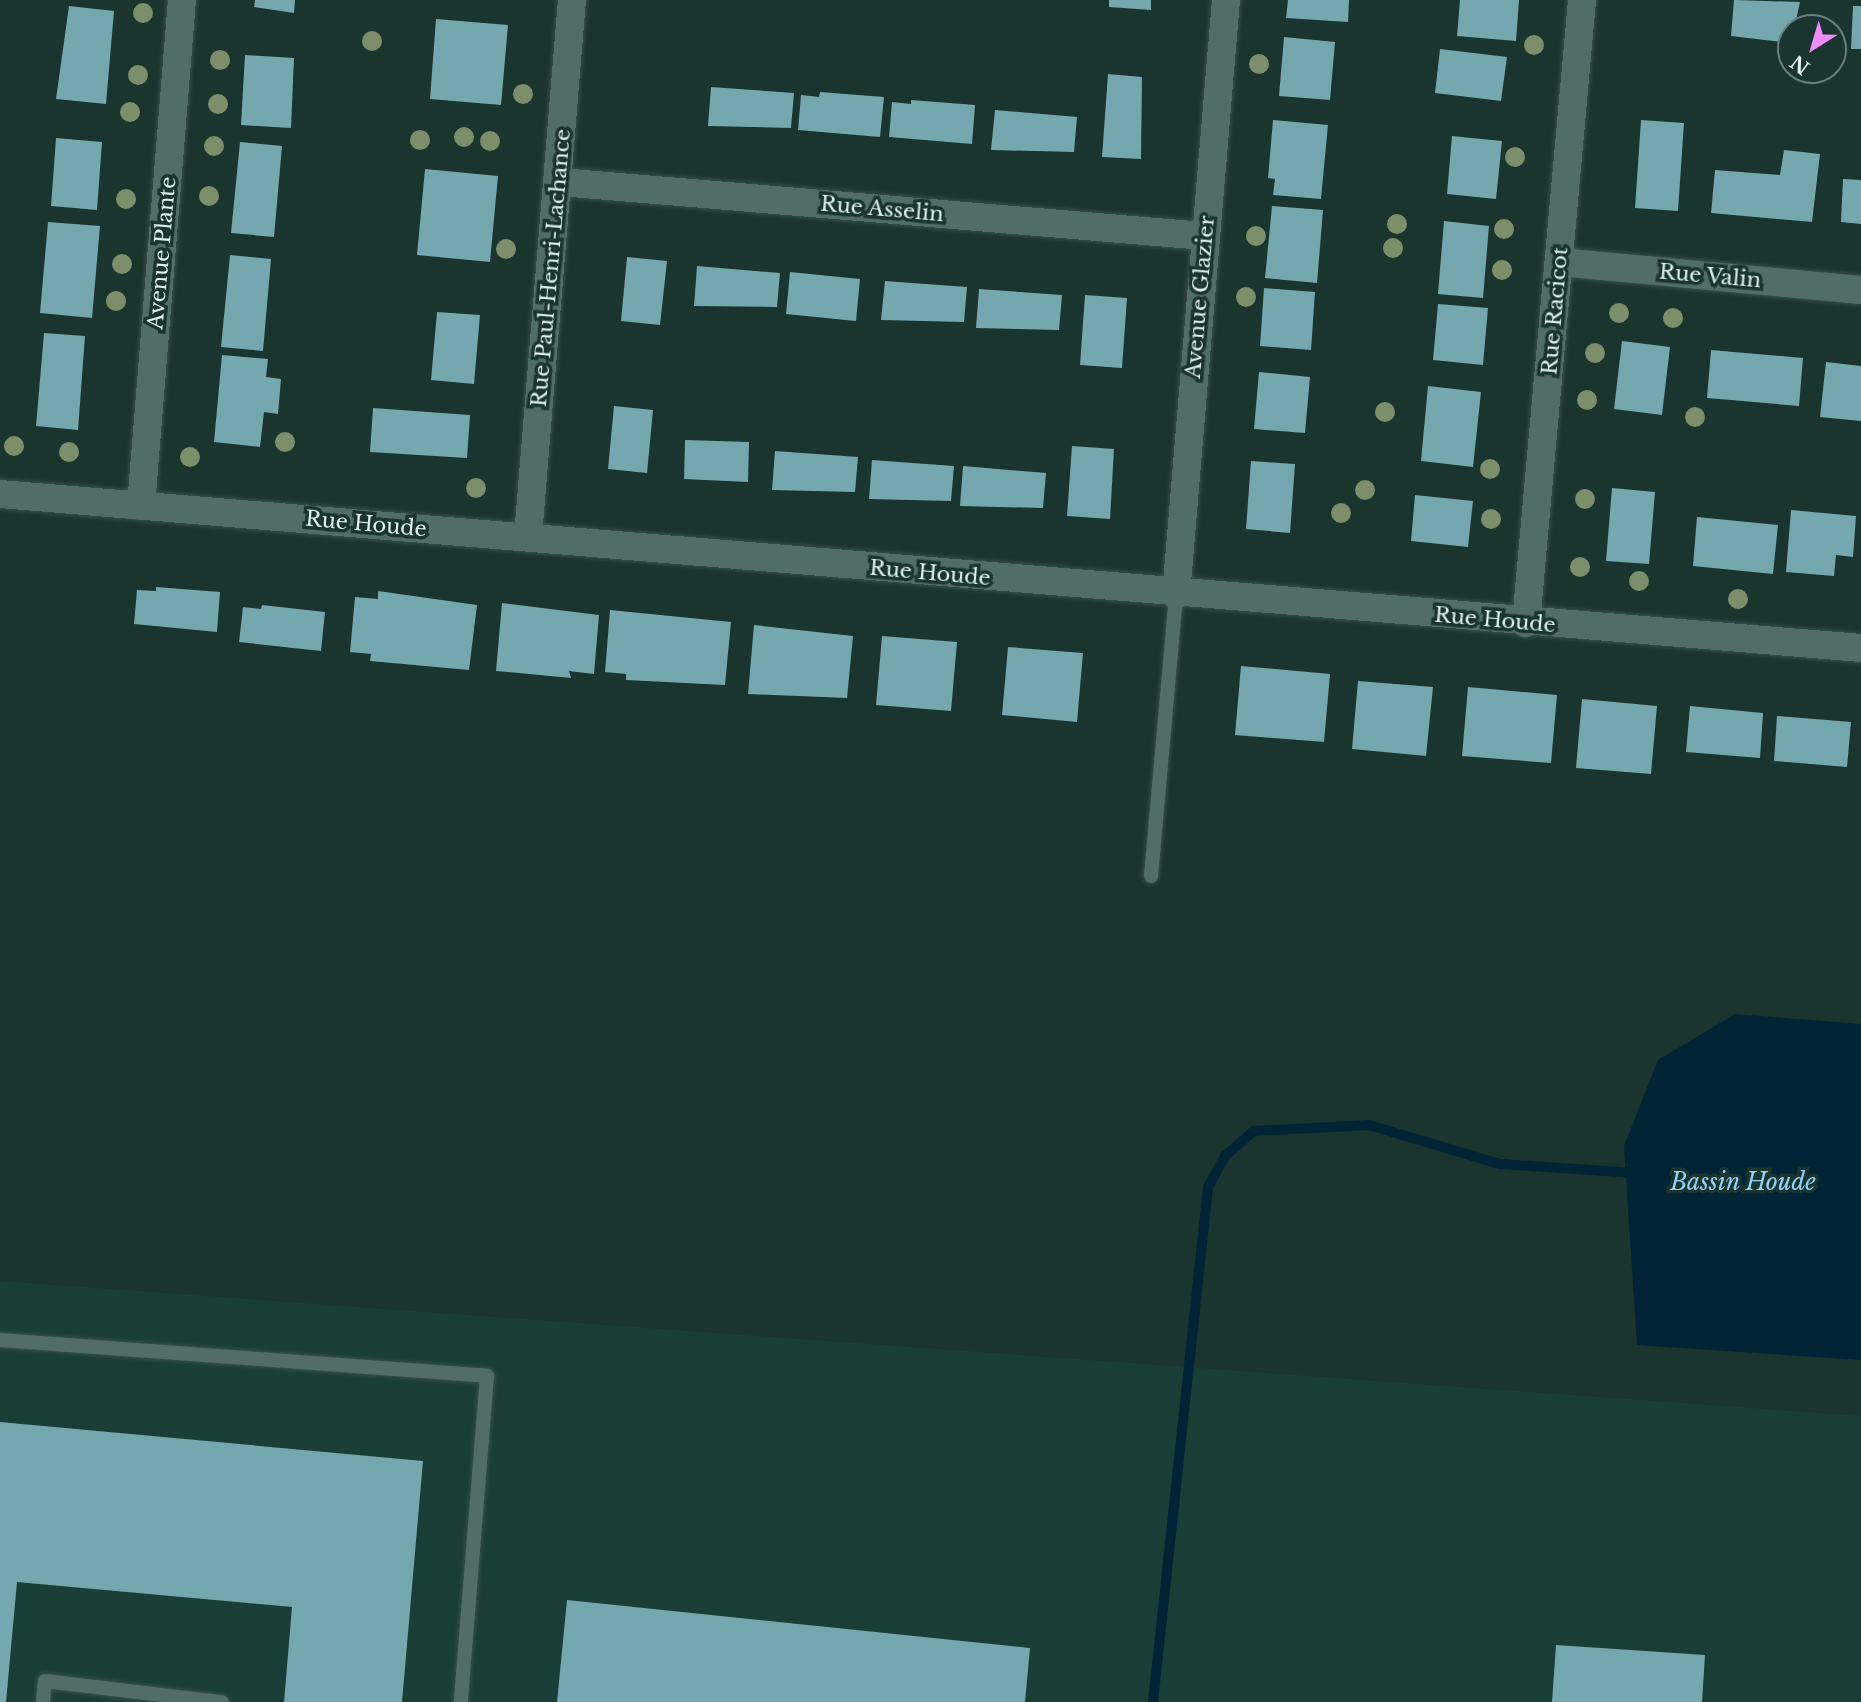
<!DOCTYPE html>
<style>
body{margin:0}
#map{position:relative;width:1861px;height:1702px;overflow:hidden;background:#1a342e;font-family:"Libre Baskerville",serif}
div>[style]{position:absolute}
.built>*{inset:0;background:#193e36}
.water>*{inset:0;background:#002335}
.stream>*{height:10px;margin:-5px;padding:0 5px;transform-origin:5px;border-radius:5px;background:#002335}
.building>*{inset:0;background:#75a7ae}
.roads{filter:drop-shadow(0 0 2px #384f49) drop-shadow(0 0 2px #384f49)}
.service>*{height:14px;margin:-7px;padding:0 7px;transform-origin:7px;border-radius:7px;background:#516e66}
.minor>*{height:28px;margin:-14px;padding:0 14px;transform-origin:14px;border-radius:14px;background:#516e66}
.trees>*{width:20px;height:20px;margin:-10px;border-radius:50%;background:#7c8f6a}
span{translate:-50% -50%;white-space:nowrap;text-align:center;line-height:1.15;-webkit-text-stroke:7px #1a342e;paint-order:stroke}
.street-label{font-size:21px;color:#e1f0ec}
.water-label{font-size:23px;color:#91d1f7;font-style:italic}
.north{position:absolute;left:1777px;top:14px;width:70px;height:70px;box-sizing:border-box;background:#1a342e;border:2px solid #6a7f7a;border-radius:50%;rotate:217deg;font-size:19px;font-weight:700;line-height:28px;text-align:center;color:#e1f0ec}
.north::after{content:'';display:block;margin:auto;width:24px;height:32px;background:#ed8cf9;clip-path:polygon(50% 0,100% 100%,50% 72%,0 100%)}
</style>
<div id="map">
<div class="built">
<div style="clip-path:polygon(0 1281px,1861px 1416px,1861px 1702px,0 1702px)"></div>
</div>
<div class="water">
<div style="clip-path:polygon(1735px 1014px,1861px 1024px,1861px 1360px,1637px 1345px,1624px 1146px,1658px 1060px)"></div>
</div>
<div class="stream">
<div style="left:1153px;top:1702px;width:518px;rotate:-83.9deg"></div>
<div style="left:1208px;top:1187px;width:35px;rotate:-61deg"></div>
<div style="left:1225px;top:1156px;width:38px;rotate:-41deg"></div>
<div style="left:1254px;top:1131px;width:115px;rotate:-3deg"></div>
<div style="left:1369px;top:1125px;width:137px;rotate:16.6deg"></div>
<div style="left:1500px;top:1164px;width:137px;rotate:3.8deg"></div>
</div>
<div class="building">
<div style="clip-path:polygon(255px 0,295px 0,294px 13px,254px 7px)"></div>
<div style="clip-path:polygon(1109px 0,1151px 0,1151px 10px,1109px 7px)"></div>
<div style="clip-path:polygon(1288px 0,1349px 0,1348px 22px,1286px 18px)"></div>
<div style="clip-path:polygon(1460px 0,1519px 0,1516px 41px,1457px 36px)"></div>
<div style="clip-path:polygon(1734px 0,1800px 2px,1791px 43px,1731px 36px)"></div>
<div style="clip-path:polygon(69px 6px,114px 11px,106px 104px,56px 99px)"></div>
<div style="clip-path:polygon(1853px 6px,1861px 6px,1861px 49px,1851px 49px)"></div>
<div style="clip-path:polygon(436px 19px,508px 25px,501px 105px,430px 99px)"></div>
<div style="clip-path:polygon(1284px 37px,1335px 42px,1330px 100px,1279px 96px)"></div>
<div style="clip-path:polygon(1440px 49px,1507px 57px,1501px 101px,1435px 93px)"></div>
<div style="clip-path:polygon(245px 55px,294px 58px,291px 128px,241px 125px)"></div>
<div style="clip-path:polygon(1108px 74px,1142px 77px,1141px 159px,1102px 157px)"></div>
<div style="clip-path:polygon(711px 87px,794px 93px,791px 128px,708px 126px)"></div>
<div style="clip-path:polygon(820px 92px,884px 97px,880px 137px,798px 130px,801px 95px,819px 97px)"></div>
<div style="clip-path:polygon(911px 100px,975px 105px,972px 144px,889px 137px,892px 102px,911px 104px)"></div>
<div style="clip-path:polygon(995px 110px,1077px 117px,1074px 152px,991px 150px)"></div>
<div style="clip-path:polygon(1273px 120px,1328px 125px,1321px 199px,1273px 195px,1275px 179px,1268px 178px)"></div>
<div style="clip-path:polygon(1641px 120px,1684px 123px,1678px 211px,1635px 208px)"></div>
<div style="clip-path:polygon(1452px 136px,1502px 141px,1496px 199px,1447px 194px)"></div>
<div style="clip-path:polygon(56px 138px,102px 142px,97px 210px,51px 206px)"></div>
<div style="clip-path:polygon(240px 142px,282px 146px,274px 237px,231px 233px)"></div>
<div style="clip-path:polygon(1784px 150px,1820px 154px,1812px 222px,1711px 213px,1715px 170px,1780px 175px)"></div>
<div style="clip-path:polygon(425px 169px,498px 176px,490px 262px,417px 255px)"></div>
<div style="clip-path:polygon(1843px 179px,1861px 180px,1861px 224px,1841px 222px)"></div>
<div style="clip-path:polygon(1272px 206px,1323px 210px,1317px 283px,1265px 278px)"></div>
<div style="clip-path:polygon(1444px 221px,1489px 226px,1483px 298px,1438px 294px)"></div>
<div style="clip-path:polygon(48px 222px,100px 226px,92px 318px,40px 313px)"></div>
<div style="clip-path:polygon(230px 255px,271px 259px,263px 351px,221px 347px)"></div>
<div style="clip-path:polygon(627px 257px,667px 261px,660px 325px,621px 321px)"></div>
<div style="clip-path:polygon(697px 266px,780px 273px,777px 307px,694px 306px)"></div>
<div style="clip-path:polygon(790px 272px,860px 279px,856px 321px,786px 314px)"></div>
<div style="clip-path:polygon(885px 281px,967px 287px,964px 322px,881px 320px)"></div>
<div style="clip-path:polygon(1264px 288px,1315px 292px,1311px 350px,1260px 346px)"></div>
<div style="clip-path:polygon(979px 289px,1062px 295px,1059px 330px,976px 328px)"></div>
<div style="clip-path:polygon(1085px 295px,1127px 298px,1122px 368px,1080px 365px)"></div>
<div style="clip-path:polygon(1438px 304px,1488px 308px,1483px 365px,1433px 360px)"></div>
<div style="clip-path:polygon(437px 312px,480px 315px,474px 384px,431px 380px)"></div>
<div style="clip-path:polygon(44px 333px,85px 336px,78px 430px,36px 426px)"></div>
<div style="clip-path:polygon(1622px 341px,1670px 347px,1662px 415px,1614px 409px)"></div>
<div style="clip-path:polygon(1711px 350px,1803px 358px,1799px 406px,1707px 398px)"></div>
<div style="clip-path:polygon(222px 355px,268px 359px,266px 377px,281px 379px,278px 414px,264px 412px,260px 447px,214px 442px)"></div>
<div style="clip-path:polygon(1826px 362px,1861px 366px,1861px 421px,1820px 417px)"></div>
<div style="clip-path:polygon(1259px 372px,1310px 377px,1305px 433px,1254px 429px)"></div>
<div style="clip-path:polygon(1428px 386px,1481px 392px,1473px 467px,1421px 461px)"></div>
<div style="clip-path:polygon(614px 406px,653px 410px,647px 473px,608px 469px)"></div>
<div style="clip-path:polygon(373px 408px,470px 415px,467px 458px,370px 452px)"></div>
<div style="clip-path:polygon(685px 440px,749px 442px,748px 482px,684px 479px)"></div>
<div style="clip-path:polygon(1072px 446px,1114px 449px,1110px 519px,1067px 516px)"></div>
<div style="clip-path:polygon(775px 451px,858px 457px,855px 492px,772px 490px)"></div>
<div style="clip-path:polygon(872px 460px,954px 466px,951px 501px,869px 499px)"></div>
<div style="clip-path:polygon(1251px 461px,1295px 464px,1290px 533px,1246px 529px)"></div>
<div style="clip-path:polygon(963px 466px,1046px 473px,1043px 508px,960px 506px)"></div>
<div style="clip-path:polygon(1612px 488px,1655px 492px,1649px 564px,1606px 561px)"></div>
<div style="clip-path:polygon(1415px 495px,1473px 501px,1468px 547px,1411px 541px)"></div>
<div style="clip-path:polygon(1791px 510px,1856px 516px,1853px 557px,1836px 555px,1834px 576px,1786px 572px)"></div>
<div style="clip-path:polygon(1697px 517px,1778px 525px,1773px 574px,1693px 566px)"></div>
<div style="clip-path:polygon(156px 587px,220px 592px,217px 632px,134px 624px,137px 590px,156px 591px)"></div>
<div style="clip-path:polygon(378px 591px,477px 605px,469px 670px,370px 661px,371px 654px,350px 652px,355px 597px,378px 599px)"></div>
<div style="clip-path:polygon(502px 603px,599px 615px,594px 674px,569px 671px,571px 678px,496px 671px)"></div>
<div style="clip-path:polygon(262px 605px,325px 612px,321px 651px,239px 642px,243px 607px,261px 609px)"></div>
<div style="clip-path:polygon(610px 610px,731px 622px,725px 685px,626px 680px,626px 674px,605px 672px)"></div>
<div style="clip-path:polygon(754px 625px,853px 636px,847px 698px,748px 694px)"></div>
<div style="clip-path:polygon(882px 636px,957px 642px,951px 711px,876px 705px)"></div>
<div style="clip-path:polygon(1008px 647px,1083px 653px,1077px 722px,1002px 715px)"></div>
<div style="clip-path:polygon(1241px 666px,1330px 674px,1324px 742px,1235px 735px)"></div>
<div style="clip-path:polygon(1358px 681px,1433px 687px,1426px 756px,1352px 749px)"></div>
<div style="clip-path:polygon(1468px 687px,1557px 695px,1551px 763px,1462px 756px)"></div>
<div style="clip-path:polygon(1582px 699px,1657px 706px,1651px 774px,1576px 768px)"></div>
<div style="clip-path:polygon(1690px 706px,1763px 713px,1760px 758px,1686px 752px)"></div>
<div style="clip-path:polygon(1777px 716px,1851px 722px,1847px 767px,1774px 761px)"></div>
<div style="clip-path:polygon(0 1422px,423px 1461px,402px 1702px,284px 1702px,292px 1607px,17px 1582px,6px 1702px,0 1702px)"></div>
<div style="clip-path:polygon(567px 1600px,1030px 1648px,1025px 1702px,557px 1702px)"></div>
<div style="clip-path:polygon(1556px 1645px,1705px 1655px,1702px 1702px,1552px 1702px)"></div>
</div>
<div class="roads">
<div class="service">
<div style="left:1151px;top:876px;width:282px;rotate:-84.9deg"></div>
<div style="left:0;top:1340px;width:488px;rotate:4.2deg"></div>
<div style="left:487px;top:1376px;width:327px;rotate:94.6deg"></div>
<div style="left:43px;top:1702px;width:21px;rotate:-85deg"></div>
<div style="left:45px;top:1681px;width:178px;rotate:6.8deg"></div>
</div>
<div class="minor">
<div style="left:560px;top:182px;width:646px;rotate:4.79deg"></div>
<div style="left:1559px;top:262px;width:303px;rotate:5.3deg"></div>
<div style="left:0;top:494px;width:1867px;rotate:4.73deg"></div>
<div style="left:141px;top:506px;width:508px;rotate:-85.37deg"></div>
<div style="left:528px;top:536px;width:538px;rotate:-85.31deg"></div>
<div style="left:1176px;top:595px;width:597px;rotate:-85.2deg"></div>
<div style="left:1526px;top:623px;width:626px;rotate:-84.86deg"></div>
</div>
</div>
<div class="trees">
<div style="left:143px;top:13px"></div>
<div style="left:372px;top:41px"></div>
<div style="left:1534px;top:45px"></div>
<div style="left:220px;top:60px"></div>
<div style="left:1259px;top:64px"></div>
<div style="left:138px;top:75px"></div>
<div style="left:523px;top:94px"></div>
<div style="left:218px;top:104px"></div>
<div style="left:130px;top:112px"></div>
<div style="left:464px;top:137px"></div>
<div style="left:420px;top:140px"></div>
<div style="left:490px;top:141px"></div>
<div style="left:214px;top:146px"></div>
<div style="left:1515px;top:157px"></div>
<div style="left:209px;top:196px"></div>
<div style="left:126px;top:199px"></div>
<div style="left:1397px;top:224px"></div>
<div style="left:1504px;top:229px"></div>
<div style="left:1256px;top:236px"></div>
<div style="left:1393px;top:248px"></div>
<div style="left:506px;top:249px"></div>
<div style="left:122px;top:264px"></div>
<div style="left:1502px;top:270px"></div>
<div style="left:1246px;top:297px"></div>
<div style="left:116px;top:301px"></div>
<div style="left:1619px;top:313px"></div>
<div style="left:1673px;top:318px"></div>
<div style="left:1595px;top:353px"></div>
<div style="left:1587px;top:400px"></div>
<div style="left:1385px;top:412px"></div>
<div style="left:1695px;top:417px"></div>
<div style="left:285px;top:442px"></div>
<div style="left:14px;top:446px"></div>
<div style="left:69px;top:452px"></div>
<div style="left:190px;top:457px"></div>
<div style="left:1490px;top:469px"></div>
<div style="left:476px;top:488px"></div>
<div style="left:1365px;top:490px"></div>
<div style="left:1585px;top:499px"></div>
<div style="left:1341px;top:513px"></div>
<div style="left:1491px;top:519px"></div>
<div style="left:1580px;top:567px"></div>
<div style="left:1639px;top:581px"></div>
<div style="left:1738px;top:599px"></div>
</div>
<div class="street-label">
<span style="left:882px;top:209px;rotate:5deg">Rue Asselin</span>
<span style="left:162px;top:253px;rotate:-85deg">Avenue Plante</span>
<span style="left:551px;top:268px;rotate:-85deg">Rue Paul-Henri-Lachance</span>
<span style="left:1710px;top:276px;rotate:5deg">Rue Valin</span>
<span style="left:1200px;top:297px;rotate:-85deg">Avenue Glazier</span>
<span style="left:1555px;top:311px;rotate:-85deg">Rue Racicot</span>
<span style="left:366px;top:524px;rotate:5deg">Rue Houde</span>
<span style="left:930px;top:573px;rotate:5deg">Rue Houde</span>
<span style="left:1495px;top:620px;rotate:5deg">Rue Houde</span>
</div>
<div class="water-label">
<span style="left:1743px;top:1182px">Bassin Houde</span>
</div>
<div class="north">N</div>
</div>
